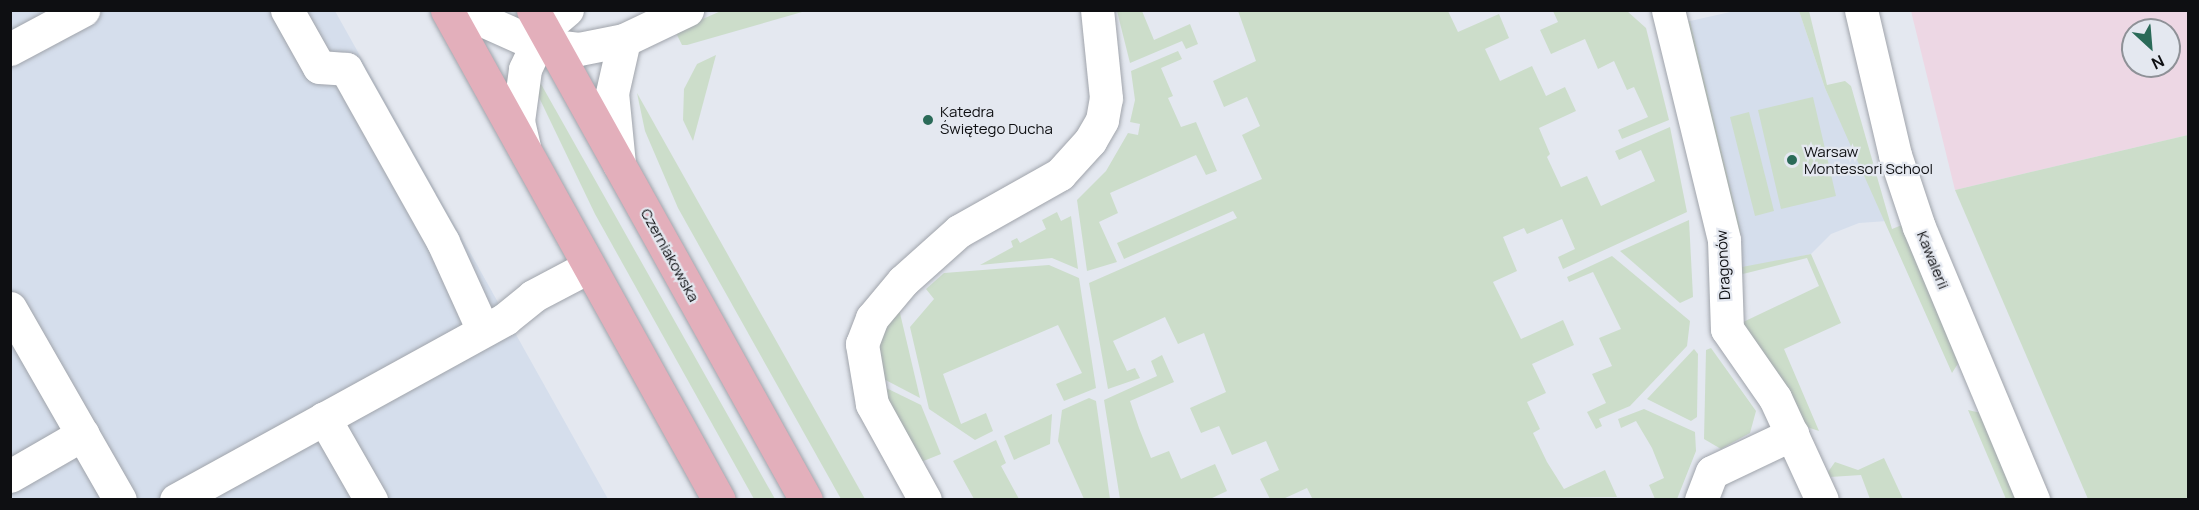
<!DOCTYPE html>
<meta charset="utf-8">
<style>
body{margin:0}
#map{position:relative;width:2199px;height:510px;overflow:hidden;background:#e4e8f0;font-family:Manrope,sans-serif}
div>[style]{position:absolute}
.commercial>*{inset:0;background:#edd7e4}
.built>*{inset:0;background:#d5deec}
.green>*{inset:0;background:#ccddca}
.roads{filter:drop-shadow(0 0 2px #a0a4ab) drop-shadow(0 0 2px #a0a4ab)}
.minor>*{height:33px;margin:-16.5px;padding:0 16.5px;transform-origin:16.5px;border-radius:16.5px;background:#fff}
.major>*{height:33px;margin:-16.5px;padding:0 16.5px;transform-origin:16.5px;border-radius:16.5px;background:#e3afbb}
.dots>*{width:16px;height:16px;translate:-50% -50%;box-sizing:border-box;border:3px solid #e4e8f0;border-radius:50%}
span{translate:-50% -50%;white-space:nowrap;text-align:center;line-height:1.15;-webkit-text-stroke:4.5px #e4e8f0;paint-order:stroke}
.poi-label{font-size:15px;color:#0e0f12}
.left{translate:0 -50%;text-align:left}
.street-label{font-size:15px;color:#0e0f12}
.frame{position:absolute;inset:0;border:12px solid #0e0f12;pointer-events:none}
.north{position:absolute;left:2121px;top:18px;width:60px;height:60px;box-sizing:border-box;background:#e4e8f0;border:2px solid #8e9197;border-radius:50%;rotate:154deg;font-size:16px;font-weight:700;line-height:24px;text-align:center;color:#0e0f12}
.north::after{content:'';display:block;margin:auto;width:21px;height:27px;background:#2a6a58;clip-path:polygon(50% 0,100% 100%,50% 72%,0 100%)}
</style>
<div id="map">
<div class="commercial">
<div style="clip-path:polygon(evenodd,1911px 11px,2188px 11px,2188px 135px,1955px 190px,1911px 11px,2133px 30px,2169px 30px,2169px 66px,2133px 66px,2133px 30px)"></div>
</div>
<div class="built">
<div style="clip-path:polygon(10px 11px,335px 11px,608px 499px,11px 499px)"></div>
<div style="clip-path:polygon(1735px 11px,1799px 11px,1825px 88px,1887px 221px,1859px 223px,1831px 234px,1811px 254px,1742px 268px,1740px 228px,1690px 21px)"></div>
</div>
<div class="green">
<div style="clip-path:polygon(809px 10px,687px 45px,682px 45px,675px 31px,721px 11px)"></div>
<div style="clip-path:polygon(1117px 11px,1142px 11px,1154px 40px,1190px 24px,1198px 44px,1186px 49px,1182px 41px,1130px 63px)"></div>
<div style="clip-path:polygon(1238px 11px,1448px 11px,1458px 32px,1499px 14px,1509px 38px,1485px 49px,1500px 81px,1532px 66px,1546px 96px,1565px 87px,1576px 111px,1539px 128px,1550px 154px,1547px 157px,1561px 187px,1587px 176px,1601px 206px,1655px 181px,1641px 150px,1619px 160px,1615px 151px,1670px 127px,1687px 212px,1563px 269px,1558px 257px,1575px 249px,1562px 219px,1527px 234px,1524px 228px,1503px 237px,1517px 271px,1493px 282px,1521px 339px,1563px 320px,1574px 345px,1532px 364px,1546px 393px,1527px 402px,1540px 429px,1533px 433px,1547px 462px,1564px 489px,1605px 470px,1617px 497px,1313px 500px,1307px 488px,1283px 499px,1270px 499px,1260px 479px,1279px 470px,1266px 441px,1232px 455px,1219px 426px,1201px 433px,1190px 408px,1226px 392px,1204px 333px,1178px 344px,1165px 317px,1113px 341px,1127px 371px,1135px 368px,1140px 378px,1108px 389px,1089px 283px,1237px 218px,1233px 211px,1124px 259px,1117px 243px,1262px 179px,1242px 135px,1260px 126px,1247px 97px,1224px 107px,1213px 81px,1256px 61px)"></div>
<div style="clip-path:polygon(1553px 11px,1627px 11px,1646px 28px,1669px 120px,1622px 139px,1618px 130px,1648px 117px,1634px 87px,1627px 90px,1614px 61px,1598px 69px,1585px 39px,1551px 54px,1540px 30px,1558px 22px)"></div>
<div style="clip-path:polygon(1799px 11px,1809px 11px,1827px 85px,1845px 81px,1851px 86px,1892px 229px,1902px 225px,1959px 362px,1952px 373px,1825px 88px)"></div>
<div style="clip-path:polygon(1690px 21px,1740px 228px,1742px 267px,1811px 254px,1841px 323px,1784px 349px,1819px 431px,1807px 427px,1739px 324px,1819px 286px,1807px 258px,1743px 274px,1737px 269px,1684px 22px)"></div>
<div style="clip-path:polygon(1178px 51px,1182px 59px,1161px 68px,1173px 96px,1168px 98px,1181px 127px,1196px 122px,1217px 171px,1206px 175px,1196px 155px,1110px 193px,1118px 213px,1099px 222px,1117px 262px,1087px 271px,1077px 200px,1106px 171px,1128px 133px,1138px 135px,1140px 124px,1130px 122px,1135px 100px,1131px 71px)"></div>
<div style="clip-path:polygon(716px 55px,693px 141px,683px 120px,684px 89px,697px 64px)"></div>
<div style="clip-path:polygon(539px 82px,541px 84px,775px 499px,754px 499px,595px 214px,534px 87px)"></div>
<div style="clip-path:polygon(637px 93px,865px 499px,841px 499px,678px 208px,645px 131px)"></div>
<div style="clip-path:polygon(1813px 97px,1836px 196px,1781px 209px,1758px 110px)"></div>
<div style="clip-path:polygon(1749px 112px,1774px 211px,1755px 216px,1730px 117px)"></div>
<div style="clip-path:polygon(2188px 135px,2188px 499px,2088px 499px,1955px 190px)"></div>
<div style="clip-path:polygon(1057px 212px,1061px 221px,1071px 216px,1078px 269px,1052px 258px,980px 265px,1013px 247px,1011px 241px,1017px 238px,1020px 243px,1046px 229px,1042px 220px)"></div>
<div style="clip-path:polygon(1689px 220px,1693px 297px,1680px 303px,1620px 251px)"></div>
<div style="clip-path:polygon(1612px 256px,1690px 321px,1687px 346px,1630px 406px,1599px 419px,1602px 426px,1596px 429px,1587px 412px,1606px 403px,1592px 374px,1612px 366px,1599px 338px,1621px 329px,1593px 272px,1569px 282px,1567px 277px)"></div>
<div style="clip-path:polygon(1049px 265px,1079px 278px,1096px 388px,1064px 401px,1056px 384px,1082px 373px,1058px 325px,943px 374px,961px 424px,986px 413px,993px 431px,975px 440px,929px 409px,910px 327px,934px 299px,926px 289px,944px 273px)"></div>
<div style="clip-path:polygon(899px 309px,920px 398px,876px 375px,873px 360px,881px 332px)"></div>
<div style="clip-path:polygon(1711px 348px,1756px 411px,1750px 433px,1721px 449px,1704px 439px,1706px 350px)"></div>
<div style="clip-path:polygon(1694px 349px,1698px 354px,1697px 417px,1691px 421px,1647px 399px)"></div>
<div style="clip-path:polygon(1162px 355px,1174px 382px,1130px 401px,1139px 428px,1151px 458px,1169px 451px,1181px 479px,1215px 464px,1227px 491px,1210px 499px,1120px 499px,1104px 400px,1157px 376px,1151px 361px)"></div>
<div style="clip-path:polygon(878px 384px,921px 405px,941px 454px,916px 464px)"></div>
<div style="clip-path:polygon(1089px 398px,1096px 401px,1110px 499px,1084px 499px,1058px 441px,1062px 410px)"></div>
<div style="clip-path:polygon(1644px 409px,1695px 432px,1696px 451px,1677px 499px,1655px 499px,1649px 485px,1664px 478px,1652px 448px,1636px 421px,1621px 428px,1618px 419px)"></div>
<div style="clip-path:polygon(1968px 410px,1981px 413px,2017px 499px,2006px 499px)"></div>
<div style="clip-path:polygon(1052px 414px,1050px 444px,1014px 460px,1004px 436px)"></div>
<div style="clip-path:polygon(996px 440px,1006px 463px,1001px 466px,1019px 499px,974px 499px,953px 461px)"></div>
<div style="clip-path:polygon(1884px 458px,1903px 499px,1870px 499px,1861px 475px,1830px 477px,1828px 472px,1835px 462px,1858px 470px)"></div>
</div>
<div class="roads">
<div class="minor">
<div style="left:287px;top:10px;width:65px;rotate:60.7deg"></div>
<div style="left:319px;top:67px;width:27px;rotate:4deg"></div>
<div style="left:346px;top:69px;width:198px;rotate:60.7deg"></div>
<div style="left:443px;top:242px;width:97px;rotate:65.6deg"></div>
<div style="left:460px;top:10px;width:83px;rotate:24.1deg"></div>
<div style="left:536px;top:44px;width:43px;rotate:6.6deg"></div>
<div style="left:579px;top:49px;width:46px;rotate:-11.3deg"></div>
<div style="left:624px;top:40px;width:70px;rotate:-25.5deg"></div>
<div style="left:1668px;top:10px;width:237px;rotate:76.3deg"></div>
<div style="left:1724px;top:240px;width:89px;rotate:88.1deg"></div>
<div style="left:1727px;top:329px;width:84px;rotate:55.2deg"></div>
<div style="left:1775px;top:398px;width:112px;rotate:65.3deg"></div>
<div style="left:1861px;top:10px;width:149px;rotate:76.8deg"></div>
<div style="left:1895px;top:155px;width:76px;rotate:71.6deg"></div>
<div style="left:1919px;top:227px;width:296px;rotate:67.3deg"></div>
<div style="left:10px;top:49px;width:83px;rotate:-28.1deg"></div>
<div style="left:524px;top:147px;width:27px;rotate:-103deg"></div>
<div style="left:518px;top:121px;width:52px;rotate:-82.3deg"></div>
<div style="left:525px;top:69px;width:44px;rotate:-64.6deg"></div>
<div style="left:544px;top:29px;width:30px;rotate:-40deg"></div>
<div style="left:619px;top:164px;width:71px;rotate:-95.6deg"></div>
<div style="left:612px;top:93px;width:54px;rotate:-77.2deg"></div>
<div style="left:10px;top:308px;width:221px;rotate:60.2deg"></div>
<div style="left:324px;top:418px;width:95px;rotate:60.2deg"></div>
<div style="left:10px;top:476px;width:84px;rotate:-29.9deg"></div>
<div style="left:176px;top:500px;width:376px;rotate:-28.8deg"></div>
<div style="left:505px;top:319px;width:36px;rotate:-39deg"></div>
<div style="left:533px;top:296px;width:62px;rotate:-27.8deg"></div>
<div style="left:925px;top:500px;width:110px;rotate:-118.9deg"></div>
<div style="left:872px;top:404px;width:61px;rotate:-99.5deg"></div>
<div style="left:862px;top:344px;width:28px;rotate:-69deg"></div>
<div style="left:872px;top:318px;width:48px;rotate:-50deg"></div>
<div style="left:903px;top:281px;width:75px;rotate:-41.8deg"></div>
<div style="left:959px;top:231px;width:116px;rotate:-29.4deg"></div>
<div style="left:1060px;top:174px;width:45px;rotate:-47.7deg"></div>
<div style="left:1090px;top:141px;width:24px;rotate:-60deg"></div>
<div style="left:1102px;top:120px;width:22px;rotate:-80deg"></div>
<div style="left:1106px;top:98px;width:88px;rotate:-95.8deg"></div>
<div style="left:1701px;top:500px;width:30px;rotate:-69deg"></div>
<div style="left:1712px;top:472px;width:89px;rotate:-25.4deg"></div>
</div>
<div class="major">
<div style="left:447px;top:10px;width:560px;rotate:60.97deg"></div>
<div style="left:533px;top:10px;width:561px;rotate:60.88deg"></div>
</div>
</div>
<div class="dots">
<div style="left:928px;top:120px;background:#2a6a58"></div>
<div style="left:1792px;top:160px;background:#2a6a58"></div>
</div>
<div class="poi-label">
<span class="left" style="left:940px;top:120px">Katedra<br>Świętego Ducha</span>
<span class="left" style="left:1804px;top:160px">Warsaw<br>Montessori School</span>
</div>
<div class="street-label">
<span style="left:670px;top:255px;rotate:61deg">Czerniakowska</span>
<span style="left:1933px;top:260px;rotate:68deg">Kawalerii</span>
<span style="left:1723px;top:265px;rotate:-93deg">Dragonów</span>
</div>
<div class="frame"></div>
<div class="north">N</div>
</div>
